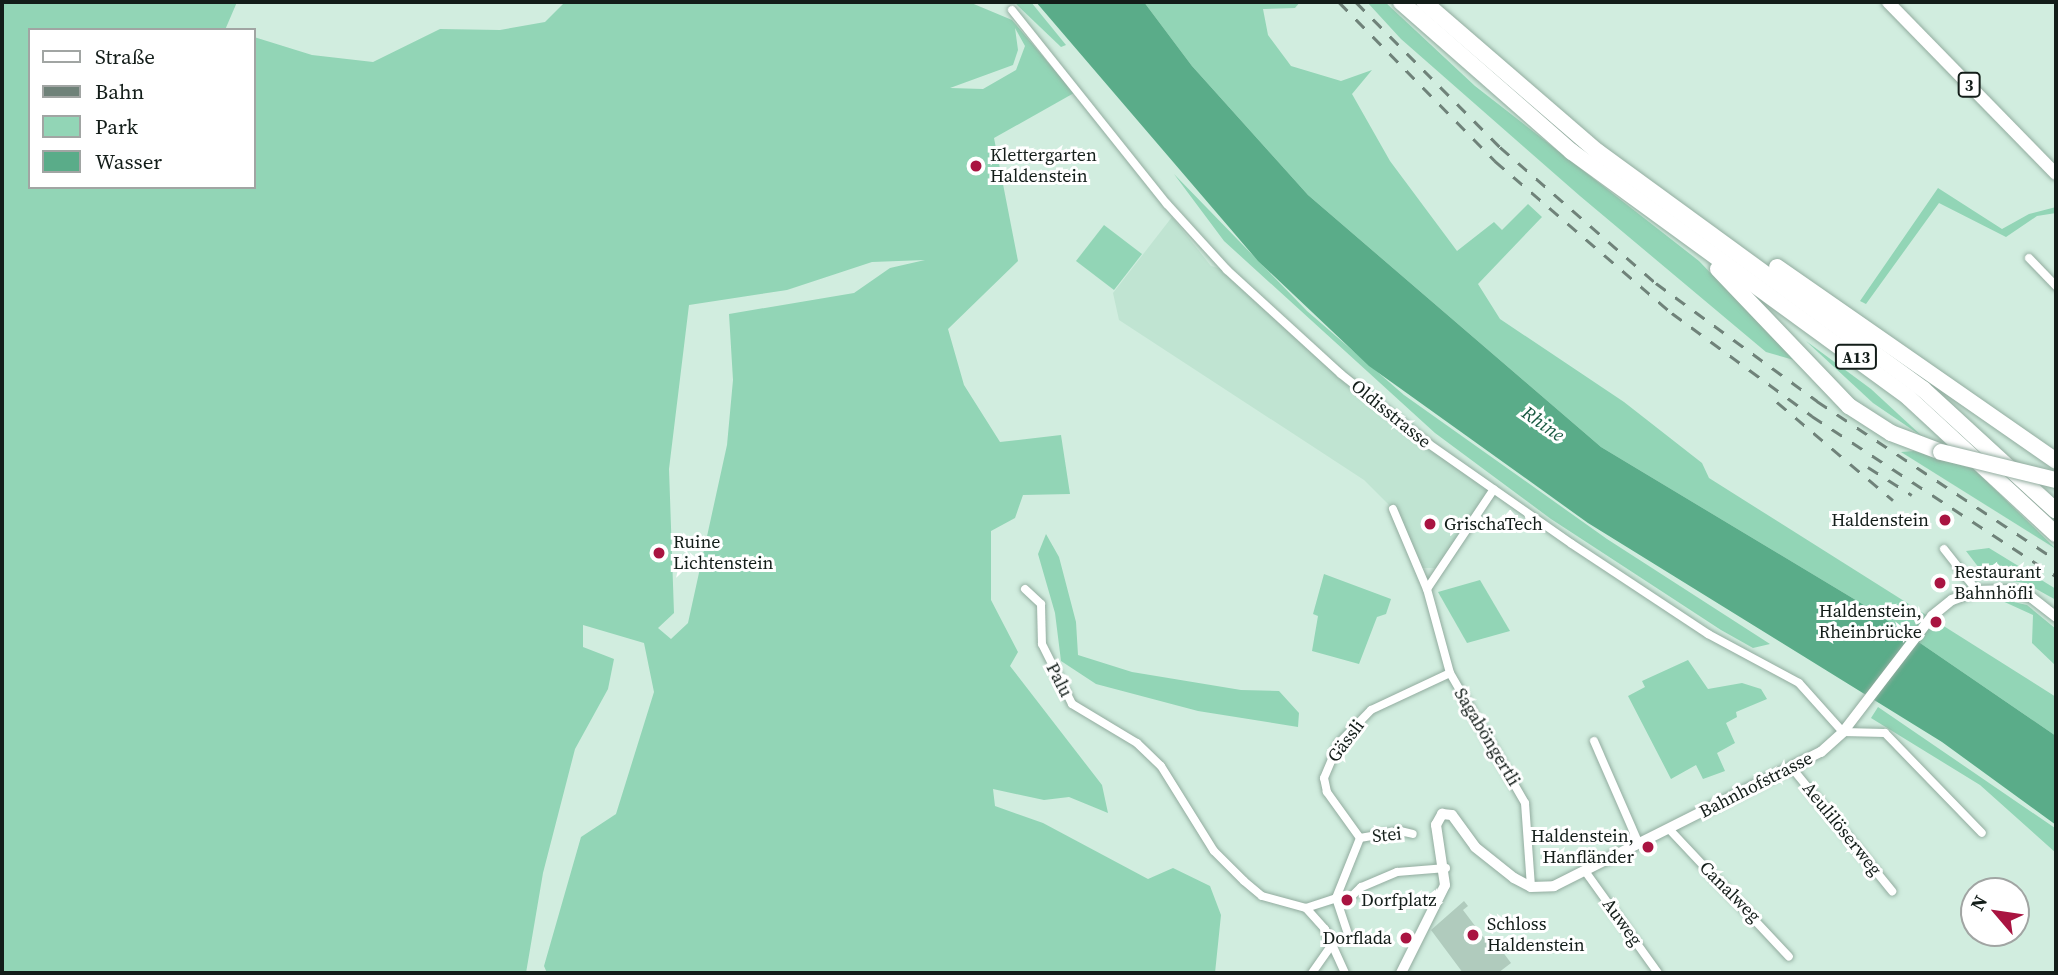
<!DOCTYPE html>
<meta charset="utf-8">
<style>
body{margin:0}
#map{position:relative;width:2058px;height:975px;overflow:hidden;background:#d1eddf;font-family:"Source Serif 4",serif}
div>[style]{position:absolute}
.built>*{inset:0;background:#c0e4d2}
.green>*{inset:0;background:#92d5b6}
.water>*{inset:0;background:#5aac89}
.building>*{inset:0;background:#b0cbbd}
.roads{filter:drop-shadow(0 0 2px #92ac9f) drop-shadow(0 0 2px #92ac9f)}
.minor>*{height:8px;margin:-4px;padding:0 4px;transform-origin:4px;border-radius:4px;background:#fff}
.tertiary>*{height:10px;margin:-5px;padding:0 5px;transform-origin:5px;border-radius:5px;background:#fff}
.primary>*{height:12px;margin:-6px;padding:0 6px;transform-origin:6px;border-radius:6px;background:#fff}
.motorway>*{height:16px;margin:-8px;padding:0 8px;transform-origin:8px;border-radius:8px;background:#fff}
.rail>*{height:2.5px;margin-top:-1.25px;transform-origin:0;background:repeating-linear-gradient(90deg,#6f8279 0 12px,transparent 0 24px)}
.bridges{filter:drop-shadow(0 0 2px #92ac9f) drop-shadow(0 0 2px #92ac9f)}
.motorway-bridge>*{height:16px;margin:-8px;padding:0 8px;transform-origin:8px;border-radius:8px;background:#fff}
.dots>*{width:19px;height:19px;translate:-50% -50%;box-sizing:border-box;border:4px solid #fff;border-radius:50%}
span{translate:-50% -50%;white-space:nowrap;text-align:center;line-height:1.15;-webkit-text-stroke:6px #fff;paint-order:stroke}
.shield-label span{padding:2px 5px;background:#fff;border:2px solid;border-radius:5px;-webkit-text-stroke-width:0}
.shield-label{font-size:16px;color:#131d19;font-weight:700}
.poi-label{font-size:18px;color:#131d19}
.left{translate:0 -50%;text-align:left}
.right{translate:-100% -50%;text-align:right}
.street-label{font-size:18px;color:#131d19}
.water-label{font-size:19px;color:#175840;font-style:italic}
.frame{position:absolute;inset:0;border:4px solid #131d19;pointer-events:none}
.legend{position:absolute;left:28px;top:28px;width:228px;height:161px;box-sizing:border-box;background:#fff;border:2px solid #a1a5a3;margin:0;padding:9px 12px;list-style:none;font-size:21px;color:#131d19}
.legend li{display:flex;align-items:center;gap:14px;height:35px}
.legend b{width:35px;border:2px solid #a1a5a3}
.north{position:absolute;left:1960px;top:877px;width:70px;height:70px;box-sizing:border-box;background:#fff;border:2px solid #a1a5a3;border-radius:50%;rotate:299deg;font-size:19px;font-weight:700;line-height:28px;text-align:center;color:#131d19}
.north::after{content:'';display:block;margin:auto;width:24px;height:32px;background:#a91441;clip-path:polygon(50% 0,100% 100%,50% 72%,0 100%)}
</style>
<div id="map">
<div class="built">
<div style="clip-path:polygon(1172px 217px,1211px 266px,1225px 270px,1488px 491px,1439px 568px,1422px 568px,1393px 509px,1364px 480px,1119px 320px,1113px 293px)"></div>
</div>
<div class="green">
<div style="clip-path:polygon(evenodd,2px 2px,237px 2px,225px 30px,30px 30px,30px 187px,254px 187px,254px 37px,312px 55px,373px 62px,440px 29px,500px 30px,545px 22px,565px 2px,969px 2px,1012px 20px,1074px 93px,994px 138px,1018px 261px,948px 329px,964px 385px,1000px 442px,1061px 435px,1070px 494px,1023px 495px,1015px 518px,991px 531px,991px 600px,1018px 652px,1010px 666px,1102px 785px,1108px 813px,1069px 797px,1044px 800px,993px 789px,995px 806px,1043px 823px,1148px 879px,1173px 868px,1210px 886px,1221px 915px,1215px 973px,547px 973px,544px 966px,581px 837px,616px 814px,654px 692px,644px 643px,583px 625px,583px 647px,614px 659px,608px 689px,575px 749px,543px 873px,526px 973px,2px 973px,2px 2px,1015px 28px,1025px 46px,1016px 70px,983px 89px,950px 88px,1013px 65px,1018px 50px,1015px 28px,2px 2px,925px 260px,890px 268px,854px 293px,729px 314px,733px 380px,727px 445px,688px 623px,671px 639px,658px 628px,674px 613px,669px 469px,689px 305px,787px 290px,872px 262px,925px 260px)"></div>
<div style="clip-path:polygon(1014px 2px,1031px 2px,1066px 45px,1061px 47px)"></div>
<div style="clip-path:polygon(1144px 2px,1300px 2px,1295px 8px,1263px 9px,1268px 35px,1291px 66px,1341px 81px,1372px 70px,1352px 94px,1390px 161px,1457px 251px,1494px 222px,1502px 230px,1528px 204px,1542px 217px,1478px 284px,1500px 319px,1624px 402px,1702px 463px,1709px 478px,2056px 697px,2056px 736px,1869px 608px,1601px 447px,1308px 195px,1192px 66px)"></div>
<div style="clip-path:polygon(1367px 2px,1385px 2px,1475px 86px,1699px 261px,1794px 360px,1766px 352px,1580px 196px,1401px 39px)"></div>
<div style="clip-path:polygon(1174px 174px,1307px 311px,1404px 395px,1607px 539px,1770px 644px,1753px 648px,1721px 630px,1551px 519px,1435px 433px,1224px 241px)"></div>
<div style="clip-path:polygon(1938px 188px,2002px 229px,2029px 214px,2056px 207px,2056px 213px,2037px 216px,2006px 237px,1939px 203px,1866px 304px,1860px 301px)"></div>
<div style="clip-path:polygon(1104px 225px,1142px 254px,1114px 290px,1076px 261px)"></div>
<div style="clip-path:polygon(1806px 341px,1871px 389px,1923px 437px,1873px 403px)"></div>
<div style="clip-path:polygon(1914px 451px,1974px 469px,2056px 549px,1901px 452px)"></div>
<div style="clip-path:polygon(1046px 534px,1059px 557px,1076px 622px,1078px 655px,1132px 672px,1241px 690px,1279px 691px,1299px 713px,1298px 727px,1198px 711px,1096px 684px,1061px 661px,1055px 613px,1038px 554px)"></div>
<div style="clip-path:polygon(1989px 548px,2056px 589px,2056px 600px,2025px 583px,1986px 577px,1966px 551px)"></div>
<div style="clip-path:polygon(1324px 574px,1391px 599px,1386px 614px,1377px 617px,1359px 664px,1312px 651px,1318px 616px,1313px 614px)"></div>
<div style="clip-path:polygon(1480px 580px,1510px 631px,1467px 643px,1438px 592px)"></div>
<div style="clip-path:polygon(1987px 596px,2027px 605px,2056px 629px,2056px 666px,2032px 643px,2033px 615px,1998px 599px,1983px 600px)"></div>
<div style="clip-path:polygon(1688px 660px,1708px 689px,1742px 683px,1761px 689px,1767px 699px,1736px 712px,1737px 717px,1726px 723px,1735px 743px,1717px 753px,1725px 771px,1703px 779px,1696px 765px,1671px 779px,1628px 696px,1645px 687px,1642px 681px)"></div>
<div style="clip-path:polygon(1878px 707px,2055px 828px,2056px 853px,1980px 785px,1871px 718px)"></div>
</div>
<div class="water">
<div style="clip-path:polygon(1036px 2px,1144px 2px,1192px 66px,1308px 195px,1601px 447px,1869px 608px,2056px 736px,2056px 825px,1942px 742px,1588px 523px,1369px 366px,1258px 261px)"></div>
</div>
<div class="building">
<div style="clip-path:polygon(1464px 901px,1468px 906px,1463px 910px,1491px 947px,1496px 943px,1511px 963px,1498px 973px,1463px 973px,1431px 930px)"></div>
</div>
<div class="roads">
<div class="minor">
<div style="left:1012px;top:10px;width:248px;rotate:51.4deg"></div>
<div style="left:1167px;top:204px;width:89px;rotate:47.7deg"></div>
<div style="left:1227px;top:270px;width:154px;rotate:42.4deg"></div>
<div style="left:1341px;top:374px;width:112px;rotate:38.5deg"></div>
<div style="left:1429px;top:444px;width:174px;rotate:35deg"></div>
<div style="left:1572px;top:544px;width:163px;rotate:33.5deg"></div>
<div style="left:1708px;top:634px;width:103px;rotate:28.3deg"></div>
<div style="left:1799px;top:683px;width:66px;rotate:48.1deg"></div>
<div style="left:1843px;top:732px;width:42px;rotate:1.4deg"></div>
<div style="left:1885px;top:733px;width:139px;rotate:45.9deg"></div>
<div style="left:2029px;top:258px;width:39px;rotate:46deg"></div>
<div style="left:1393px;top:509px;width:87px;rotate:67deg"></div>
<div style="left:1427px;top:589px;width:87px;rotate:74.7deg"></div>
<div style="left:1450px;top:673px;width:150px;rotate:60deg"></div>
<div style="left:1525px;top:803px;width:84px;rotate:85.9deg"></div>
<div style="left:1944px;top:549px;width:53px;rotate:51.8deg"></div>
<div style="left:1025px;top:589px;width:22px;rotate:43deg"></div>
<div style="left:1041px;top:604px;width:40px;rotate:88.6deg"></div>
<div style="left:1042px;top:644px;width:67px;rotate:63.4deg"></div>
<div style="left:1072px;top:704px;width:76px;rotate:31deg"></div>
<div style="left:1137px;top:743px;width:33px;rotate:44deg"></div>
<div style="left:1161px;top:766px;width:100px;rotate:58.1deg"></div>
<div style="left:1214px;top:851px;width:42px;rotate:45deg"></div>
<div style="left:1244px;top:881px;width:23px;rotate:40deg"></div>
<div style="left:1262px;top:896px;width:46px;rotate:15.3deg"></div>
<div style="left:1306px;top:908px;width:32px;rotate:-18deg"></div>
<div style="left:1336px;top:898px;width:44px;rotate:71.6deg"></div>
<div style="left:1427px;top:589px;width:120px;rotate:-56.2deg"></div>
<div style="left:1594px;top:741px;width:112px;rotate:66.4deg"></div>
<div style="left:1792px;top:768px;width:159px;rotate:50.9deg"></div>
<div style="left:1669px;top:829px;width:175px;rotate:46.8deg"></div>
<div style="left:1360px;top:838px;width:41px;rotate:-9.9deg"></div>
<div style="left:1400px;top:831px;width:13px;rotate:13deg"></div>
<div style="left:1446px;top:868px;width:49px;rotate:175.3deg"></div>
<div style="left:1397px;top:872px;width:39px;rotate:157deg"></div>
<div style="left:1361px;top:887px;width:18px;rotate:135deg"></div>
<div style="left:1348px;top:900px;width:12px;rotate:-171deg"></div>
<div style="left:1336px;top:898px;width:65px;rotate:-68.2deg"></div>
<div style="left:1360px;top:838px;width:57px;rotate:-125.7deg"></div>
<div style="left:1327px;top:792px;width:14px;rotate:-102deg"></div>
<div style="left:1324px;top:778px;width:38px;rotate:-67deg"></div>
<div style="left:1339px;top:743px;width:46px;rotate:-45.9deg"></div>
<div style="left:1371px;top:710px;width:87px;rotate:-25.1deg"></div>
<div style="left:1585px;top:871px;width:125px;rotate:54.4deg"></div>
<div style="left:1306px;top:908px;width:28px;rotate:48deg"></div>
<div style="left:1325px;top:929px;width:48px;rotate:65.6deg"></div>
<div style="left:1312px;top:973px;width:33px;rotate:-55deg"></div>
</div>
<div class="tertiary">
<div style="left:1401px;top:973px;width:98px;rotate:-63.4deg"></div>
<div style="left:1445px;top:885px;width:61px;rotate:-98.5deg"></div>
<div style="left:1436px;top:825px;width:13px;rotate:-61deg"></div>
<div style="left:1442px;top:814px;width:10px;rotate:6deg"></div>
<div style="left:1452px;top:815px;width:39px;rotate:54deg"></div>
<div style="left:1475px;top:847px;width:50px;rotate:38.5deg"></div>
<div style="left:1514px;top:878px;width:19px;rotate:28deg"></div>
<div style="left:1531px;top:887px;width:23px;rotate:-2deg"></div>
<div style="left:1554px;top:886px;width:299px;rotate:-26.7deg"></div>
<div style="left:1821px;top:752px;width:30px;rotate:-42deg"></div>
<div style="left:1843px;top:732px;width:146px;rotate:-52.5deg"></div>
<div style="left:1932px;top:616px;width:26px;rotate:-39deg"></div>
<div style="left:1952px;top:600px;width:27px;rotate:-20deg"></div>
<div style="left:1977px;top:591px;width:32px;rotate:-2deg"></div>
<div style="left:2009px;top:590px;width:24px;rotate:19deg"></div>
<div style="left:2032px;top:598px;width:31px;rotate:38deg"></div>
</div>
<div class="primary">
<div style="left:1888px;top:2px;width:240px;rotate:45.7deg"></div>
</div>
<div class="motorway">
<div style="left:1401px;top:2px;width:227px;rotate:41.3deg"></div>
<div style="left:1572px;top:152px;width:417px;rotate:36.1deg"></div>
<div style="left:1909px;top:398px;width:200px;rotate:42.8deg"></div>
<div style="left:1424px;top:2px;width:230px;rotate:40.8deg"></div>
<div style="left:1598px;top:152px;width:402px;rotate:36.1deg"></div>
<div style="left:1923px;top:389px;width:180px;rotate:42.5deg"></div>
<div style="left:1777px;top:267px;width:340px;rotate:34.8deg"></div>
<div style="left:1718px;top:269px;width:190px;rotate:46.3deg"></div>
<div style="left:1849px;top:406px;width:50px;rotate:32.7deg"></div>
<div style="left:1891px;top:433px;width:53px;rotate:20.8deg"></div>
</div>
</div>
<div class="rail">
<div style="left:1339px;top:2px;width:223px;rotate:45.5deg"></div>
<div style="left:1495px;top:161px;width:233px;rotate:40.7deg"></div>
<div style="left:1672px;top:313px;width:174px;rotate:36.3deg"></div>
<div style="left:1812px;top:416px;width:292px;rotate:33.3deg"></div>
<div style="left:1356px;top:2px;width:204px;rotate:45.2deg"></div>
<div style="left:1500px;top:147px;width:207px;rotate:41.1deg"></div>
<div style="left:1656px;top:283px;width:200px;rotate:36.2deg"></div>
<div style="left:1817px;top:401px;width:287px;rotate:33.6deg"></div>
<div style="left:1777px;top:402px;width:152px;rotate:40.2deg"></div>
<div style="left:1868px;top:467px;width:52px;rotate:32.5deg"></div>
</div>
<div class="bridges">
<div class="motorway-bridge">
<div style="left:1941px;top:452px;width:118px;rotate:13.7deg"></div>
</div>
</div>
<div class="dots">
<div style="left:976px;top:166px;background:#a91441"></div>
<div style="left:1945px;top:520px;background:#a91441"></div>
<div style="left:1430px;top:524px;background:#a91441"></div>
<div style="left:659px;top:553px;background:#a91441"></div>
<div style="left:1940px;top:583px;background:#a91441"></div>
<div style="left:1936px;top:622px;background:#a91441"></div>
<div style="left:1648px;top:847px;background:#a91441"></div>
<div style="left:1347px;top:900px;background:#a91441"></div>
<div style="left:1473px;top:935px;background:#a91441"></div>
<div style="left:1406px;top:938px;background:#a91441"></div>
</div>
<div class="shield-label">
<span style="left:1969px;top:85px">3</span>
<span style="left:1856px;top:357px">A13</span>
</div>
<div class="poi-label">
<span class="left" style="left:990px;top:166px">Klettergarten<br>Haldenstein</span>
<span class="right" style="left:1929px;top:520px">Haldenstein</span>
<span class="left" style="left:1444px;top:524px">GrischaTech</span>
<span class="left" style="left:673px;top:553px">Ruine<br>Lichtenstein</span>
<span class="left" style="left:1954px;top:583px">Restaurant<br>Bahnhöfli</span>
<span class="right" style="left:1922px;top:622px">Haldenstein,<br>Rheinbrücke</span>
<span class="right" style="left:1634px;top:847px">Haldenstein,<br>Hanfländer</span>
<span class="left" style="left:1361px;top:900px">Dorfplatz</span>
<span class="left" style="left:1487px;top:935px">Schloss<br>Haldenstein</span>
<span class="right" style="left:1392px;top:938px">Dorflada</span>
</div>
<div class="street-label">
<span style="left:1391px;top:414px;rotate:39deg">Oldisstrasse</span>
<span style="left:1059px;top:680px;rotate:63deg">Palu</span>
<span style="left:1487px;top:737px;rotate:59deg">Sagaböngertli</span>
<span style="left:1346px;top:741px;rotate:-53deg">Gässli</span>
<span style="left:1756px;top:785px;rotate:-27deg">Bahnhofstrasse</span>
<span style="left:1842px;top:829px;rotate:51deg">Aeulilöserweg</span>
<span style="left:1387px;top:835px;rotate:-5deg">Stei</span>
<span style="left:1730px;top:892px;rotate:45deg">Canalweg</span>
<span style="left:1622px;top:922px;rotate:54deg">Auweg</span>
</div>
<div class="water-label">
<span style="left:1543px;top:424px;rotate:35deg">Rhine</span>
</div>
<div class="frame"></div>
<ul class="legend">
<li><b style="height:9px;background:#fff"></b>Straße</li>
<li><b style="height:9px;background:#6f8279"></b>Bahn</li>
<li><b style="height:19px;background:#92d5b6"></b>Park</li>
<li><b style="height:19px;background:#5aac89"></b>Wasser</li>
</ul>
<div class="north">N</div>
</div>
